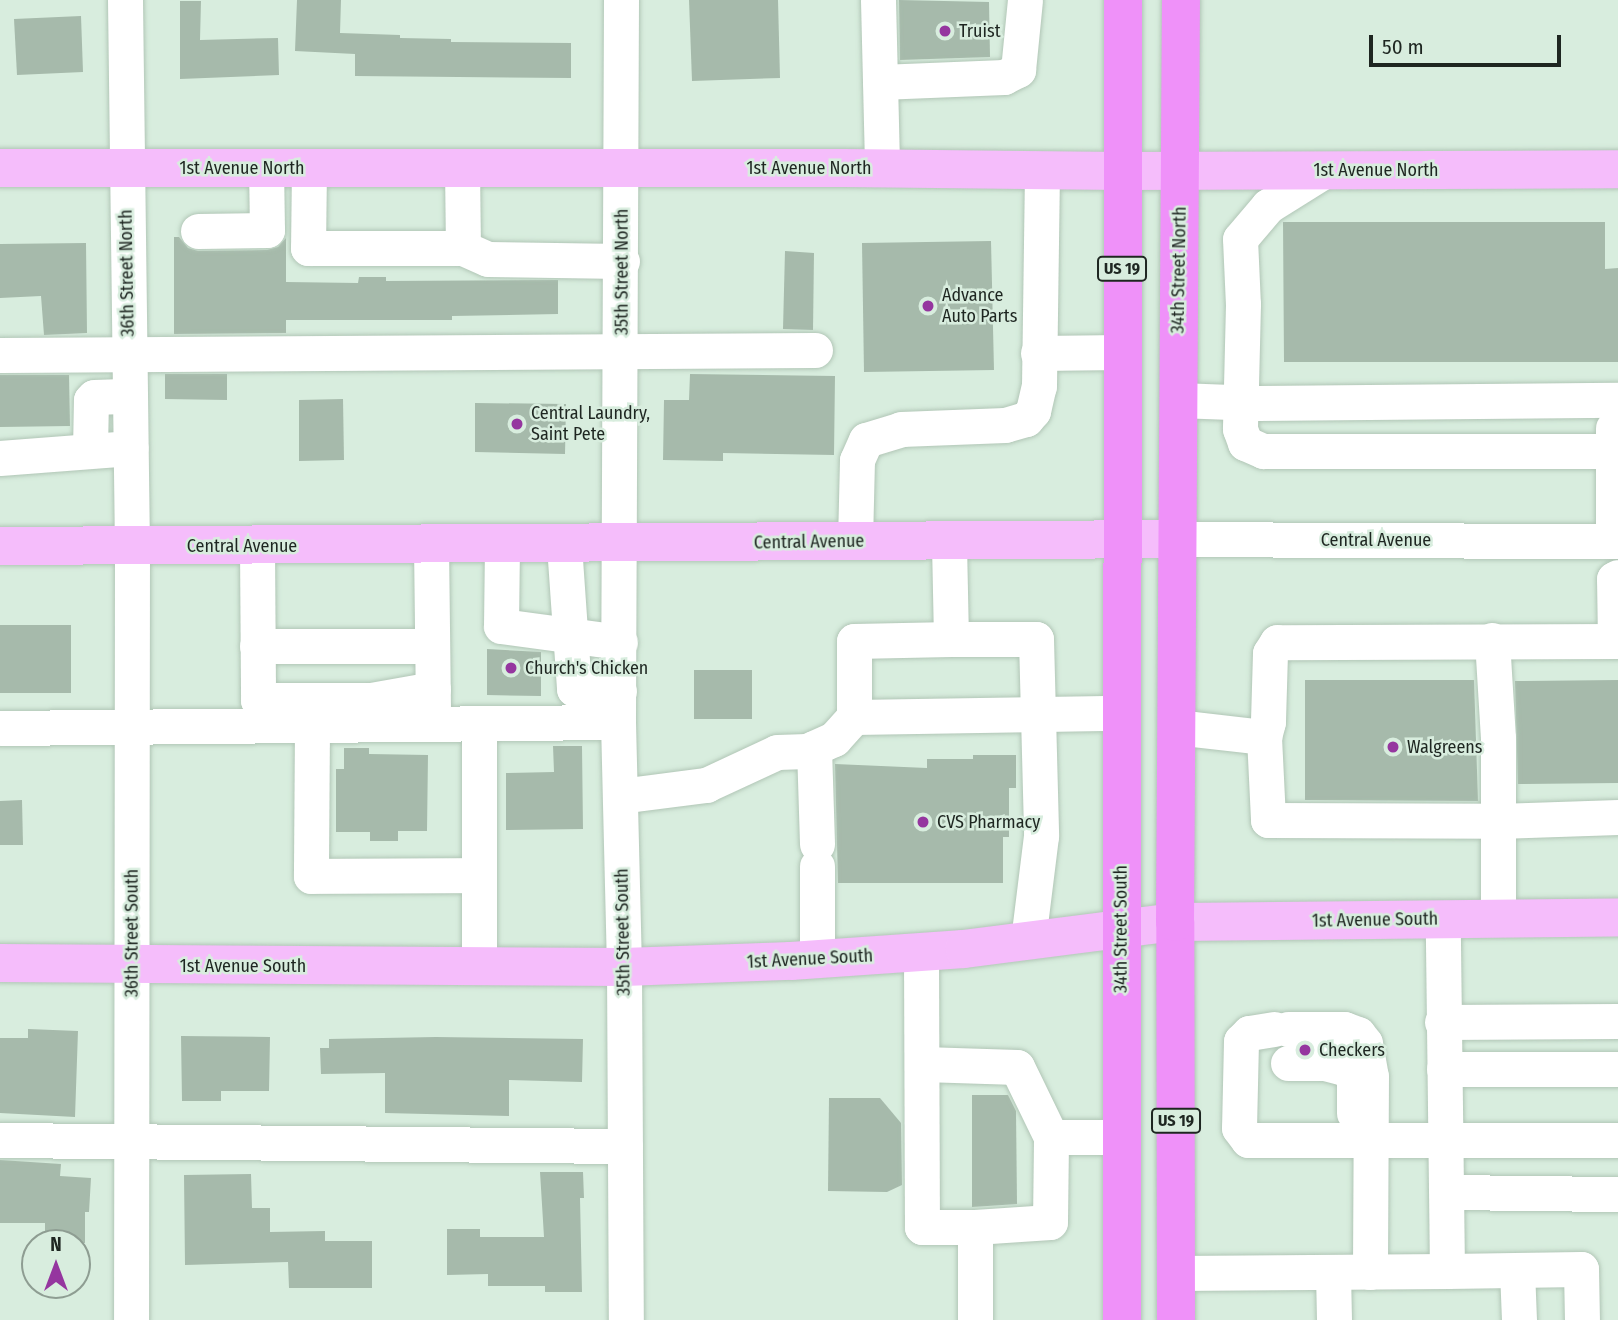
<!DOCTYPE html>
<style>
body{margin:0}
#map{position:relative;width:1618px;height:1320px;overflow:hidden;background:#d8edde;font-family:"Fira Sans Condensed",sans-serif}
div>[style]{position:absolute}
.building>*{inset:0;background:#a6baab}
.roads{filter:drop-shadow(0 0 2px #b1c6b6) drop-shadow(0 0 2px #b1c6b6)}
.minor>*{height:35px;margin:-17.5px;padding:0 17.5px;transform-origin:17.5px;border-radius:17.5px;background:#fff}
.major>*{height:38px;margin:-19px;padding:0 19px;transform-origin:19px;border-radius:19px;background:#f5bdfb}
.highway>*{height:38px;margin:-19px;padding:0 19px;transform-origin:19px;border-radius:19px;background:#ef91f9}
.dots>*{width:19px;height:19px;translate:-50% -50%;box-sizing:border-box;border:4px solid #d8edde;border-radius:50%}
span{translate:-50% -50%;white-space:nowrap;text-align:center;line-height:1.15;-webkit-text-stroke:5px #d8edde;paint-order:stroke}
.shield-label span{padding:2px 5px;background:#d8edde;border:2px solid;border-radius:5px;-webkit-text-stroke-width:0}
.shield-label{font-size:16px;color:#1e2621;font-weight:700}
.poi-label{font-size:18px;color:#1e2621}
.left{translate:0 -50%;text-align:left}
.street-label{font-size:18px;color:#1e2621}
.north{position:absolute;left:21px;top:1229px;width:70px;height:70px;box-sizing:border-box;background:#d8edde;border:2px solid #8e9d92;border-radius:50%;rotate:0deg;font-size:19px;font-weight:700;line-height:28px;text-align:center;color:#1e2621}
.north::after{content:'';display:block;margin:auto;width:24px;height:32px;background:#95369f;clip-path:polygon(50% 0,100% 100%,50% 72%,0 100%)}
.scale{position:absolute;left:1369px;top:35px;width:192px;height:32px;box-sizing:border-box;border:4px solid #1e2621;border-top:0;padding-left:9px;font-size:21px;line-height:24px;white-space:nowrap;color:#1e2621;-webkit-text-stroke:5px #d8edde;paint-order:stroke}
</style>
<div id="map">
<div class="building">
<div style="clip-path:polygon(297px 0,341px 0,340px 33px,400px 35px,400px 38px,451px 39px,451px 42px,571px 43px,571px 78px,355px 76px,355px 54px,295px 51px)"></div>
<div style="clip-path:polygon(689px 0,778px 0,780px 78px,692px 81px)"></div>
<div style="clip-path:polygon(899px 0,989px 2px,990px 57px,900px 60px)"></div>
<div style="clip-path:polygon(180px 1px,201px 1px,200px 40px,278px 38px,279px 75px,180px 79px)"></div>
<div style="clip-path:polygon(81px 16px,83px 72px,17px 75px,14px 19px)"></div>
<div style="clip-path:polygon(1283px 222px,1605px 222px,1605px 269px,1618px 268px,1618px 362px,1284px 362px)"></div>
<div style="clip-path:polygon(174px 237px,179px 237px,188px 248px,198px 251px,267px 250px,278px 247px,286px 238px,286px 282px,358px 283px,359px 277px,386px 277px,386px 281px,558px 280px,558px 314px,452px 316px,452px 320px,286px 320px,286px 333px,174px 334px)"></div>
<div style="clip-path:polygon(991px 241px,994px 370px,864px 372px,862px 243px)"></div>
<div style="clip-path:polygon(86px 243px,87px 333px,44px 335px,41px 296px,0 298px,0 244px)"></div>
<div style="clip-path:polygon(785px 251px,814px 253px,813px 330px,783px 329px)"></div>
<div style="clip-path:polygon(165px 374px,227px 374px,227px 400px,165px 399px)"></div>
<div style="clip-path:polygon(690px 374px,835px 376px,834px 455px,723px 453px,723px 461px,663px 460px,664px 400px,689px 400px)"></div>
<div style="clip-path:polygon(0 375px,69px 375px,70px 426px,0 427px)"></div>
<div style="clip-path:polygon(343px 399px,344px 460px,299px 461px,299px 400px)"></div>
<div style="clip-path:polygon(475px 403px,566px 404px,565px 454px,475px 452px)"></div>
<div style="clip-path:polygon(0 625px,71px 625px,71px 693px,0 693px)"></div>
<div style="clip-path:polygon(487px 649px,541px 652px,541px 696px,487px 695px)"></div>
<div style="clip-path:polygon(694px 670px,752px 670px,752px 719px,694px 719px)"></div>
<div style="clip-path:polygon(1305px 680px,1474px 680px,1478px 801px,1305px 800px)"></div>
<div style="clip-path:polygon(1618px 680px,1618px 783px,1518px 784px,1515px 681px)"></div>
<div style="clip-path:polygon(553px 746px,582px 746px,583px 829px,506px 830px,506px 773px,554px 772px)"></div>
<div style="clip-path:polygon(344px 748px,369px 748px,369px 754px,428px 755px,427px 831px,398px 831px,398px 841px,370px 841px,370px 832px,336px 832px,336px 769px,344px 769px)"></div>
<div style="clip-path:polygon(973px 755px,1016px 755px,1016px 788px,1009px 788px,1009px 837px,1003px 837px,1003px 883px,838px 883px,835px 764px,927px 768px,927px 759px,973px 759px)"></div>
<div style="clip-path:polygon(22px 800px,23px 845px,0 845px,0 801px)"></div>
<div style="clip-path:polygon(28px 1029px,78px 1031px,75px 1117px,0 1113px,0 1038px,28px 1038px)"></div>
<div style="clip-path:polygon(181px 1036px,270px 1037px,269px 1091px,221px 1091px,221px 1101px,182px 1101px)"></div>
<div style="clip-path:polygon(436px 1037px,583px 1039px,582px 1082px,509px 1080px,509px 1116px,385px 1113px,385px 1073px,321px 1074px,320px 1048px,329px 1048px,329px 1039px)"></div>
<div style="clip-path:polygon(972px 1095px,1008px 1095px,1016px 1111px,1017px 1204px,972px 1207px)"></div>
<div style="clip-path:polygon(829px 1098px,880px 1098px,901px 1123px,902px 1185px,887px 1192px,828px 1191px)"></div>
<div style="clip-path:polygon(0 1160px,61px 1164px,60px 1176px,91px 1178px,89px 1212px,85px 1212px,85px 1243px,45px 1243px,45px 1223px,0 1223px)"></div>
<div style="clip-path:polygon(540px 1172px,583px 1172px,584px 1198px,580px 1198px,582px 1292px,545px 1292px,545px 1286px,488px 1286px,488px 1274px,447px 1275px,447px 1229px,480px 1229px,480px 1237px,544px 1237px)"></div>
<div style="clip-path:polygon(251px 1174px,252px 1208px,270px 1208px,270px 1232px,325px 1231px,325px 1241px,372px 1241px,372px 1288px,289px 1288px,288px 1262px,185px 1265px,184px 1175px)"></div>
</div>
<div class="roads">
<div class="minor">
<div style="left:125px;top:0;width:546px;rotate:89.27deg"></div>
<div style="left:132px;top:546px;width:774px;rotate:90.07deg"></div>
<div style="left:621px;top:0;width:722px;rotate:90.24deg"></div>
<div style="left:618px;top:722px;width:245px;rotate:88.6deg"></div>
<div style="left:624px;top:967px;width:353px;rotate:89.7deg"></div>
<div style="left:878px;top:0;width:169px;rotate:88.6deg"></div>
<div style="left:880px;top:82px;width:124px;rotate:-2.3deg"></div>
<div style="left:1004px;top:77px;width:16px;rotate:-27deg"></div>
<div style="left:1018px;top:70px;width:70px;rotate:-84.3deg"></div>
<div style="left:309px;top:168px;width:80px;rotate:90.7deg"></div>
<div style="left:308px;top:248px;width:155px"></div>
<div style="left:463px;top:248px;width:27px;rotate:24deg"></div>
<div style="left:488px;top:259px;width:134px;rotate:0.9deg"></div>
<div style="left:462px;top:168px;width:80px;rotate:89.3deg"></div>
<div style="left:1324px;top:171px;width:66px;rotate:148deg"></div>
<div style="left:1268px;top:206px;width:43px;rotate:130.3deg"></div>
<div style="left:1240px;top:239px;width:65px;rotate:87.4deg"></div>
<div style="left:1243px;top:304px;width:125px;rotate:91.4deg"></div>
<div style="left:1240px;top:429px;width:15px;rotate:70deg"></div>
<div style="left:1245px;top:443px;width:20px;rotate:24deg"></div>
<div style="left:1263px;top:451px;width:355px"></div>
<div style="left:198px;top:231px;width:69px;rotate:-0.8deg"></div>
<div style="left:267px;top:230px;width:62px;rotate:-90.9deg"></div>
<div style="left:1038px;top:353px;width:84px;rotate:-0.7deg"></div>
<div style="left:0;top:355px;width:815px;rotate:-0.35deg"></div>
<div style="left:1178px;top:400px;width:80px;rotate:2.1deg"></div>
<div style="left:1258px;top:403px;width:360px;rotate:-0.5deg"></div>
<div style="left:90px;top:450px;width:50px;rotate:-88.9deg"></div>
<div style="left:91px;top:400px;width:4px;rotate:-45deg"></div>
<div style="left:94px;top:397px;width:36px;rotate:-2deg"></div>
<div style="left:0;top:458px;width:131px;rotate:-4.4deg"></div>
<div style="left:1176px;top:539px;width:442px;rotate:0.3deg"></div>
<div style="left:1613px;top:541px;width:113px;rotate:-90deg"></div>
<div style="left:855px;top:542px;width:82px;rotate:-88.6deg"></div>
<div style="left:857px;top:460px;width:22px;rotate:-66deg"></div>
<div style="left:866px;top:440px;width:37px;rotate:-17deg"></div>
<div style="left:901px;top:429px;width:104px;rotate:-2.2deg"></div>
<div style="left:1005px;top:425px;width:22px;rotate:-16deg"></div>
<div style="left:1026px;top:419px;width:11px;rotate:-49deg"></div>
<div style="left:1033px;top:411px;width:26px;rotate:-77deg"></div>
<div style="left:1039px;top:386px;width:215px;rotate:-89.2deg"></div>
<div style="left:431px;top:545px;width:168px;rotate:89.3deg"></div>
<div style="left:502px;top:545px;width:81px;rotate:90.7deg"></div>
<div style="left:501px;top:626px;width:120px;rotate:7.7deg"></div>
<div style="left:564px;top:545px;width:144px;rotate:86deg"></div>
<div style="left:574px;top:689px;width:45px;rotate:2.5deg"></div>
<div style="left:257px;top:546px;width:154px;rotate:89.6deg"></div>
<div style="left:258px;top:700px;width:113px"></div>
<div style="left:371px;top:700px;width:63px;rotate:-10.1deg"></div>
<div style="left:951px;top:639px;width:85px"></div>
<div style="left:1036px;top:639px;width:197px;rotate:88.5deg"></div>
<div style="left:1041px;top:836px;width:105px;rotate:97.1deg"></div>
<div style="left:1492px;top:640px;width:98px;rotate:86.5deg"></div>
<div style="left:1498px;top:738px;width:180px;rotate:90deg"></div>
<div style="left:1615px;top:641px;width:62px;rotate:-90.9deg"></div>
<div style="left:1614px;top:579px;width:4px;rotate:-27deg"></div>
<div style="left:1618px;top:641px;width:341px;rotate:179.8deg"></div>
<div style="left:1277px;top:642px;width:13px;rotate:122deg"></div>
<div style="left:1270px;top:653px;width:69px;rotate:91.7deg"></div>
<div style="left:1268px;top:722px;width:16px;rotate:105deg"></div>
<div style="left:1264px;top:737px;width:83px;rotate:87.2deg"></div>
<div style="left:1268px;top:820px;width:230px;rotate:0.2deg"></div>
<div style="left:1498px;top:821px;width:120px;rotate:-1.9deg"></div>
<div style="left:257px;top:646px;width:175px"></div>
<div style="left:854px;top:717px;width:267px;rotate:-0.9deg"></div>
<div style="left:479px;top:723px;width:243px;rotate:90deg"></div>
<div style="left:312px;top:725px;width:151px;rotate:90.4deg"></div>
<div style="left:311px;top:876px;width:168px;rotate:-0.3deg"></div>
<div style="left:1176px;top:727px;width:89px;rotate:6.5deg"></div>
<div style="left:0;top:728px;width:618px;rotate:-0.56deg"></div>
<div style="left:814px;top:748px;width:96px;rotate:88.2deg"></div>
<div style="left:620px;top:796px;width:87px;rotate:-7.3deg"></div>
<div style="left:706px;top:785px;width:78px;rotate:-24.9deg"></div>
<div style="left:777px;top:752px;width:30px;rotate:-2deg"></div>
<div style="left:807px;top:751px;width:30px;rotate:-24deg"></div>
<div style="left:834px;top:739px;width:30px;rotate:-48deg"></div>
<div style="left:854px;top:717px;width:76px;rotate:-90deg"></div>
<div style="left:854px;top:641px;width:97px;rotate:-1.2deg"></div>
<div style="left:951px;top:639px;width:98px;rotate:-91.2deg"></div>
<div style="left:817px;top:866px;width:93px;rotate:90deg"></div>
<div style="left:921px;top:952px;width:275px;rotate:89.8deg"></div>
<div style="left:922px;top:1227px;width:53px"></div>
<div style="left:975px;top:1227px;width:93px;rotate:90deg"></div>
<div style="left:1442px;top:1022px;width:176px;rotate:-0.3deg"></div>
<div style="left:1274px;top:1029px;width:25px;rotate:171deg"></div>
<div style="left:1249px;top:1033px;width:11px;rotate:135deg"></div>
<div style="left:1241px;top:1041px;width:87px;rotate:91.3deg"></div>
<div style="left:1239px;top:1128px;width:15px;rotate:53deg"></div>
<div style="left:1248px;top:1140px;width:370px"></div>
<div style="left:1288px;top:1029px;width:56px"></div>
<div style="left:1344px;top:1029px;width:15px;rotate:20deg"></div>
<div style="left:1358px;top:1034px;width:11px;rotate:52deg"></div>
<div style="left:1365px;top:1043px;width:34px;rotate:80deg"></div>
<div style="left:1371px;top:1076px;width:196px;rotate:90.3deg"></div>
<div style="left:1288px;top:1063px;width:37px"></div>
<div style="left:1325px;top:1063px;width:23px;rotate:15deg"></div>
<div style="left:1347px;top:1069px;width:12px;rotate:55deg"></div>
<div style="left:1354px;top:1079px;width:34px;rotate:90deg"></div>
<div style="left:923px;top:1064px;width:94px;rotate:1.8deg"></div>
<div style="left:1017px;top:1067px;width:78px;rotate:64.1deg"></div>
<div style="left:1051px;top:1137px;width:70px"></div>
<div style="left:1444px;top:1069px;width:174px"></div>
<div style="left:0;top:1140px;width:625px;rotate:0.55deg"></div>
<div style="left:1448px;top:1192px;width:170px;rotate:0.7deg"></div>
<div style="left:975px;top:1227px;width:75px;rotate:-3.8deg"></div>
<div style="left:1050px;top:1222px;width:85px;rotate:-89.3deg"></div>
<div style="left:1517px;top:1270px;width:50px;rotate:87.7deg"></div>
<div style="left:1447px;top:1271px;width:134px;rotate:-0.9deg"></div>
<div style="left:1581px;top:1269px;width:51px;rotate:88.9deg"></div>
<div style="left:1333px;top:1272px;width:48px;rotate:88.8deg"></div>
<div style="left:1176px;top:1273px;width:271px;rotate:-0.4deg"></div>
<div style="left:1447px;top:1271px;width:352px;rotate:-90.7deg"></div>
</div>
<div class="major">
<div style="left:0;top:168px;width:844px"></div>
<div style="left:844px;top:168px;width:278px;rotate:0.6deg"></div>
<div style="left:1122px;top:171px;width:496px;rotate:-0.2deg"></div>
<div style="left:0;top:546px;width:1176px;rotate:-0.34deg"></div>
<div style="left:0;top:963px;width:624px;rotate:0.37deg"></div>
<div style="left:624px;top:967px;width:167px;rotate:-2.1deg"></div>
<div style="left:791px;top:961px;width:173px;rotate:-4deg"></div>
<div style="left:964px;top:949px;width:213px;rotate:-7.3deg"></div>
<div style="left:1175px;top:922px;width:443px;rotate:-0.6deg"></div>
</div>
<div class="highway">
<div style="left:1122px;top:1320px;width:1320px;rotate:-89.96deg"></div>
<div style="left:1176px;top:1320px;width:398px;rotate:-90.1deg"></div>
<div style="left:1175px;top:922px;width:922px;rotate:-89.63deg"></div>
</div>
</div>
<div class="dots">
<div style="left:945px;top:31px;background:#95369f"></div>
<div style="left:928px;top:306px;background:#95369f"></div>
<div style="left:517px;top:424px;background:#95369f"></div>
<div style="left:511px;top:668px;background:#95369f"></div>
<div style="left:1393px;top:747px;background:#95369f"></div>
<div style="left:923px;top:822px;background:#95369f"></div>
<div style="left:1305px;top:1050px;background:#95369f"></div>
</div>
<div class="shield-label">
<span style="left:1122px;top:269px">US 19</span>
<span style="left:1176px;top:1121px">US 19</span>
</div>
<div class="poi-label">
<span class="left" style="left:959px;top:31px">Truist</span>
<span class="left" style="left:942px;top:306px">Advance<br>Auto Parts</span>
<span class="left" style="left:531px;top:424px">Central Laundry,<br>Saint Pete</span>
<span class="left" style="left:525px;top:668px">Church's Chicken</span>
<span class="left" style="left:1407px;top:747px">Walgreens</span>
<span class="left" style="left:937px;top:822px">CVS Pharmacy</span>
<span class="left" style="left:1319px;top:1050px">Checkers</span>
</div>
<div class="street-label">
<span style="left:242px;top:168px">1st Avenue North</span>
<span style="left:809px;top:168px">1st Avenue North</span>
<span style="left:1376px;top:170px">1st Avenue North</span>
<span style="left:1179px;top:270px;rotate:-89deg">34th Street North</span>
<span style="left:622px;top:272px;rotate:-90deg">35th Street North</span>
<span style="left:127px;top:273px;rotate:-91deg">36th Street North</span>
<span style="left:1376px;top:540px">Central Avenue</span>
<span style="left:809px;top:542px;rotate:-1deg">Central Avenue</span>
<span style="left:242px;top:546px">Central Avenue</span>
<span style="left:1375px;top:920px;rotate:-1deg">1st Avenue South</span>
<span style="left:1121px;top:929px;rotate:-90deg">34th Street South</span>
<span style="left:623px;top:932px;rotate:-91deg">35th Street South</span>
<span style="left:132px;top:933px;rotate:-90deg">36th Street South</span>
<span style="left:810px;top:959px;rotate:-3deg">1st Avenue South</span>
<span style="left:243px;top:966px">1st Avenue South</span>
</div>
<div class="north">N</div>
<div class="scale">50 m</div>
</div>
